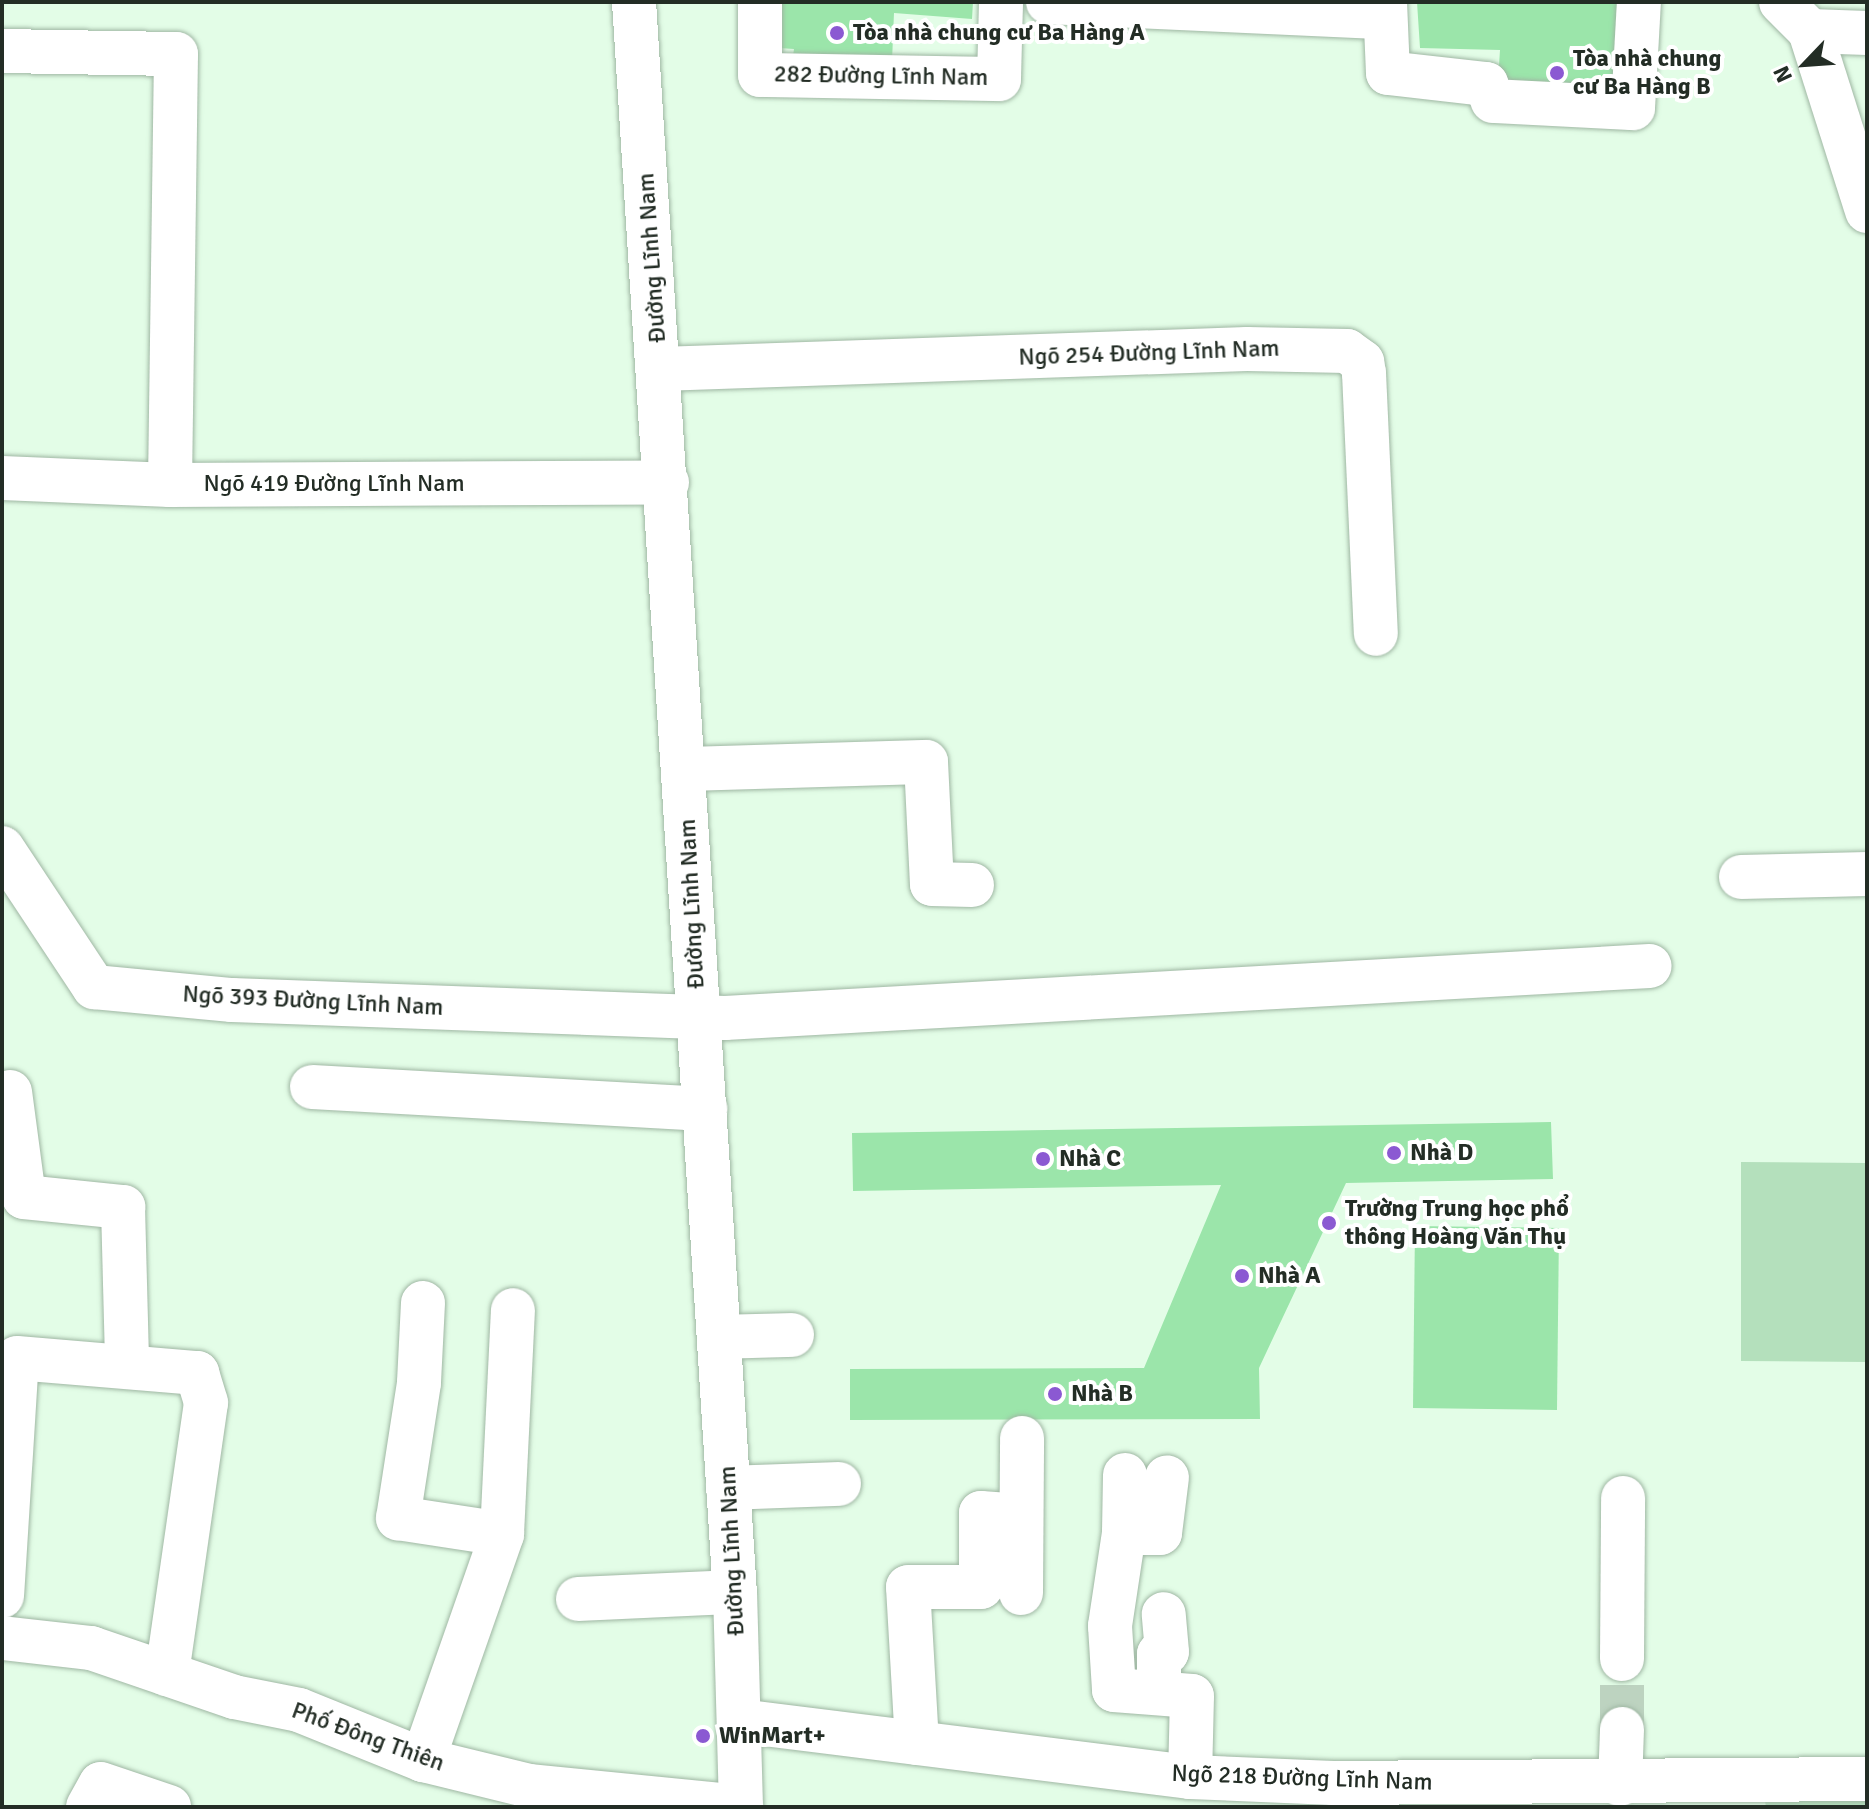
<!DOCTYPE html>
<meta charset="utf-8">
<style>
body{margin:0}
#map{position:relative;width:1869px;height:1809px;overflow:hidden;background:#e3fde7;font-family:Signika,sans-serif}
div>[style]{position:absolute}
.green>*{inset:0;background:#b4e0bc}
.building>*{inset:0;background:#9be5aa}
.minor-tunnel>*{height:44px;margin-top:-22px;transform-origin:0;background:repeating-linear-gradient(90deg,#bdd3c0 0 44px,transparent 0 66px)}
.roads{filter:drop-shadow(0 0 2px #9fb7a3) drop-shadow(0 0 2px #9fb7a3)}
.minor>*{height:44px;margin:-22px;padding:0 22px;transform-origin:22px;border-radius:22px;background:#fff}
.major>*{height:44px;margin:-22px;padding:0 22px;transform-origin:22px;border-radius:22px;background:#fff}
.dots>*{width:22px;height:22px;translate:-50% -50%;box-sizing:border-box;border:4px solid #fff;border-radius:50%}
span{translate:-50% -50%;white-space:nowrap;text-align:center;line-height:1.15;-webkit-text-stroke:8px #fff;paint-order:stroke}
.poi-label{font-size:24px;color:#232d25;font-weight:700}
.left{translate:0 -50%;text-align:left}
.street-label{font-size:24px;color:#232d25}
.frame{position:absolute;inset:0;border:4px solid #232d25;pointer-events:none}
.north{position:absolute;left:1765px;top:24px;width:80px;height:80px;-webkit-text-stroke:6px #fff;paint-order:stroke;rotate:245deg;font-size:22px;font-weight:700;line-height:32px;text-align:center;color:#232d25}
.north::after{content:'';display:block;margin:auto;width:28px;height:36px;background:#232d25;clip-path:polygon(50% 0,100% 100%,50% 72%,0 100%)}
</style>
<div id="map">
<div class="green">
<div style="clip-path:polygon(1741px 1162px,1867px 1163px,1867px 1362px,1741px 1361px)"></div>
<div style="clip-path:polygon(1867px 1792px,1867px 1807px,1766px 1807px,1765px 1801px)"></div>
</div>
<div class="building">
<div style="clip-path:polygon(781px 2px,973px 2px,972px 19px,894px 13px,892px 61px,793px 56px,794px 49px,779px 48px)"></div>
<div style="clip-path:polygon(1417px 2px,1620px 2px,1614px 97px,1497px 96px,1500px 50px,1420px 48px)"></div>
<div style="clip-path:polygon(1551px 1122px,1553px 1179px,1346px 1183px,1259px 1368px,1260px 1419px,850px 1420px,850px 1369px,1144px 1368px,1221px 1185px,853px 1191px,852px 1133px)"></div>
<div style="clip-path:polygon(1415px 1226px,1559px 1228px,1557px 1410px,1413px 1408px)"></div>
</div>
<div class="minor-tunnel">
<div style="left:1622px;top:1729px;width:70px;rotate:-90deg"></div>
</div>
<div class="roads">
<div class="minor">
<div style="left:760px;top:2px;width:73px;rotate:90deg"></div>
<div style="left:760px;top:75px;width:239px;rotate:1deg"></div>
<div style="left:999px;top:79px;width:77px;rotate:-88.5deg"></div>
<div style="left:1048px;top:2px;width:336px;rotate:2.6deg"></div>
<div style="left:1385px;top:2px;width:71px;rotate:87.6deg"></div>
<div style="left:1388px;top:73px;width:99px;rotate:6.4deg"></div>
<div style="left:1486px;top:84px;width:18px;rotate:68deg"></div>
<div style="left:1493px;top:101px;width:140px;rotate:2.9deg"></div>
<div style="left:1633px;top:108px;width:106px;rotate:-86.8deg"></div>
<div style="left:1781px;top:2px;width:41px;rotate:45deg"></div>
<div style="left:1810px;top:31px;width:57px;rotate:2deg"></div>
<div style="left:1810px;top:31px;width:189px;rotate:72.4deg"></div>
<div style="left:2px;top:51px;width:174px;rotate:1deg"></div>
<div style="left:176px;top:54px;width:431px;rotate:90.8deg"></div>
<div style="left:660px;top:369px;width:587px;rotate:-1.95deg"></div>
<div style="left:1247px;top:349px;width:100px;rotate:1.1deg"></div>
<div style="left:1347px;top:351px;width:19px;rotate:36deg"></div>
<div style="left:1362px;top:362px;width:11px;rotate:80deg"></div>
<div style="left:1364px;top:373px;width:261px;rotate:87.4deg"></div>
<div style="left:2px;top:478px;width:168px;rotate:2.4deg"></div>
<div style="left:170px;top:485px;width:497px;rotate:-0.3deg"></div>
<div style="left:684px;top:769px;width:242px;rotate:-1.7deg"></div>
<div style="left:926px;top:762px;width:122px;rotate:87.2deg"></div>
<div style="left:932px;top:884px;width:40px;rotate:1.4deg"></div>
<div style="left:2px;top:848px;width:167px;rotate:56.5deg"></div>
<div style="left:94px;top:987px;width:139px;rotate:5.4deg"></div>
<div style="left:232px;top:1000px;width:493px;rotate:2.1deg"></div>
<div style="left:725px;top:1018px;width:926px;rotate:-3.22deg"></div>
<div style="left:1741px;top:877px;width:126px;rotate:-1.4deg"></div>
<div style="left:312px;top:1087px;width:394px;rotate:3.2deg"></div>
<div style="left:10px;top:1092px;width:106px;rotate:82.4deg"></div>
<div style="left:24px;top:1197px;width:100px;rotate:5.8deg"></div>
<div style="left:123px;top:1207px;width:158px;rotate:88.5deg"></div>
<div style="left:423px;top:1303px;width:80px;rotate:92.9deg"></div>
<div style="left:419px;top:1383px;width:137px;rotate:98.8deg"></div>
<div style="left:398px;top:1518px;width:105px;rotate:8.7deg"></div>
<div style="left:720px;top:1337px;width:72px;rotate:-1.6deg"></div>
<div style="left:1125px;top:1475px;width:58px;rotate:91deg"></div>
<div style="left:1124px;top:1533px;width:94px;rotate:98.6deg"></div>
<div style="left:1110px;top:1626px;width:64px;rotate:86.4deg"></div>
<div style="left:1114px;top:1690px;width:78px;rotate:4.4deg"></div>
<div style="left:1192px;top:1696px;width:81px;rotate:91.4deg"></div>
<div style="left:728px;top:1488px;width:111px;rotate:-2.1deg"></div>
<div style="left:1124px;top:1533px;width:36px"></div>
<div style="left:1160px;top:1533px;width:56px;rotate:-82.9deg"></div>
<div style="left:1021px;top:1593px;width:155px;rotate:-89.6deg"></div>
<div style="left:2px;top:1596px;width:238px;rotate:-86.4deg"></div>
<div style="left:17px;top:1358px;width:181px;rotate:4.8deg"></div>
<div style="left:197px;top:1373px;width:31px;rotate:73deg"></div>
<div style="left:206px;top:1403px;width:274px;rotate:98.2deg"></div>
<div style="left:578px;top:1599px;width:157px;rotate:-2.6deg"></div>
<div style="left:2px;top:1638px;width:90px;rotate:6.4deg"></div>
<div style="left:91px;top:1648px;width:151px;rotate:18.9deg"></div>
<div style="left:234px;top:1697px;width:66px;rotate:11.3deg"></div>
<div style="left:299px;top:1710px;width:134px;rotate:22deg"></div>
<div style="left:423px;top:1760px;width:110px;rotate:13.7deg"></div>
<div style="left:530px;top:1786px;width:212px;rotate:5.7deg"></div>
<div style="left:1622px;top:1659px;width:161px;rotate:-89.6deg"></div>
<div style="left:1159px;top:1691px;width:37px;rotate:-90deg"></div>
<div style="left:1159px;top:1654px;width:8px;rotate:-14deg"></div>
<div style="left:1167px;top:1652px;width:38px;rotate:-95deg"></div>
<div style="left:740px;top:1721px;width:453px;rotate:7.1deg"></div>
<div style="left:1190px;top:1777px;width:143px;rotate:2.4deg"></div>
<div style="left:1333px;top:1783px;width:534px;rotate:-0.43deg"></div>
<div style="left:917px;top:1743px;width:156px;rotate:-93.3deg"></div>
<div style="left:908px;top:1587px;width:73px"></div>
<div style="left:981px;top:1587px;width:74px;rotate:-90deg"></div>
<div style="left:981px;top:1513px;width:40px;rotate:4.3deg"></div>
<div style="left:423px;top:1760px;width:239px;rotate:-70.7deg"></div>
<div style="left:502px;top:1534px;width:224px;rotate:-87.2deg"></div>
<div style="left:1620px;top:1784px;width:55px;rotate:-87.9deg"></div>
<div style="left:88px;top:1807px;width:26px;rotate:-61deg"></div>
<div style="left:101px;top:1784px;width:72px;rotate:18.7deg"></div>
</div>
<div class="major">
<div style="left:634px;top:2px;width:1593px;rotate:86.37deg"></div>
<div style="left:735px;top:1592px;width:215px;rotate:88.4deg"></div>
</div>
</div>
<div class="dots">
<div style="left:837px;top:33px;background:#8b59d2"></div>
<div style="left:1557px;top:73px;background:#8b59d2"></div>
<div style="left:1394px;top:1153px;background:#8b59d2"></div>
<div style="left:1043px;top:1159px;background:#8b59d2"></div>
<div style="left:1329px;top:1223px;background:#8b59d2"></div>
<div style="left:1242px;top:1276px;background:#8b59d2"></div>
<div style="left:1055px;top:1394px;background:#8b59d2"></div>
<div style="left:703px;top:1736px;background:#8b59d2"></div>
</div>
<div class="poi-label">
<span class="left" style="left:853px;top:33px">Tòa nhà chung cư Ba Hàng A</span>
<span class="left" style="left:1573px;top:73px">Tòa nhà chung<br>cư Ba Hàng B</span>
<span class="left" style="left:1410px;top:1153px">Nhà D</span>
<span class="left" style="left:1059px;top:1159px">Nhà C</span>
<span class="left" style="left:1345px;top:1223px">Trường Trung học phổ<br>thông Hoàng Văn Thụ</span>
<span class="left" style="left:1258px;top:1276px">Nhà A</span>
<span class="left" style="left:1071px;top:1394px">Nhà B</span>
<span class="left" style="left:719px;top:1736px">WinMart+</span>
</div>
<div class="street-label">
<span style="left:881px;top:76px;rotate:1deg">282 Đường Lĩnh Nam</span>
<span style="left:652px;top:258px;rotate:-94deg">Đường Lĩnh Nam</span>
<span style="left:1149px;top:353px;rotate:-2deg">Ngõ 254 Đường Lĩnh Nam</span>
<span style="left:334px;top:484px">Ngõ 419 Đường Lĩnh Nam</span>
<span style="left:692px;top:904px;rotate:-93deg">Đường Lĩnh Nam</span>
<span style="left:313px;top:1001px;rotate:3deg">Ngõ 393 Đường Lĩnh Nam</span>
<span style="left:732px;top:1551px;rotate:-93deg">Đường Lĩnh Nam</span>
<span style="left:368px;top:1737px;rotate:20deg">Phố Đông Thiên</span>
<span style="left:1302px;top:1778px;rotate:2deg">Ngõ 218 Đường Lĩnh Nam</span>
</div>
<div class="frame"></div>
<div class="north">N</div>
</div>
